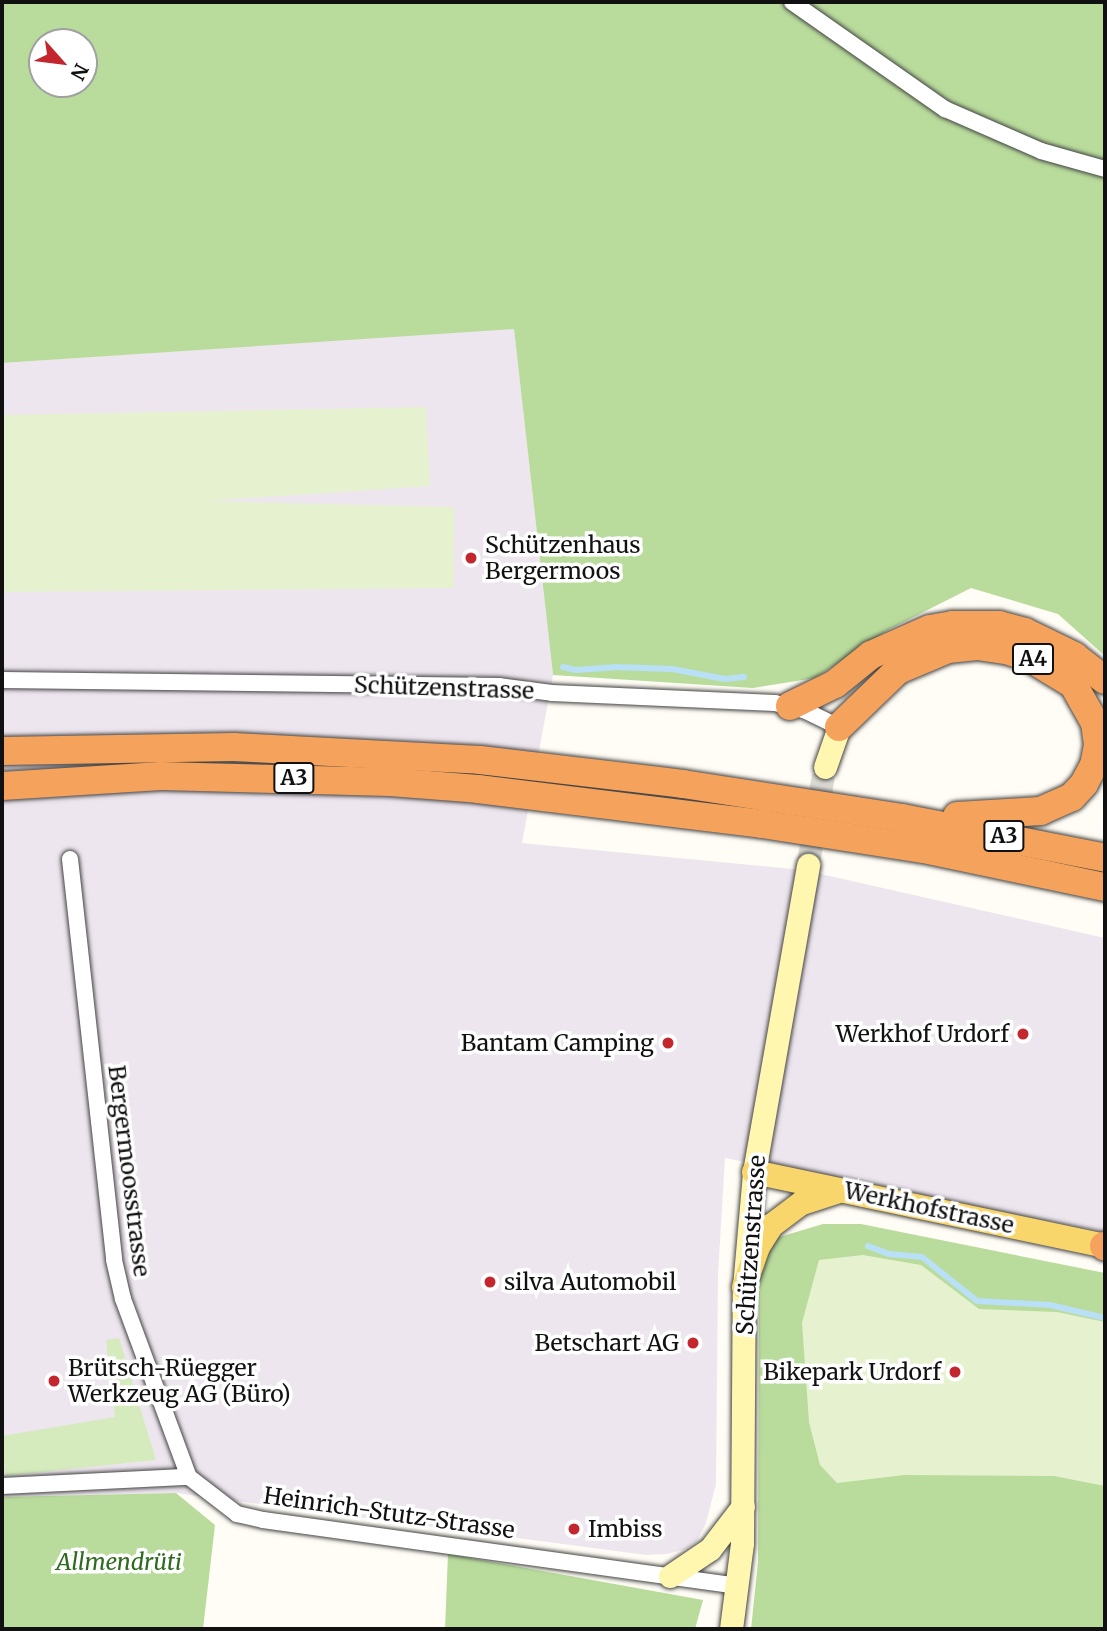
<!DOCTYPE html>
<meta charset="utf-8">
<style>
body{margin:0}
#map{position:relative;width:1107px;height:1631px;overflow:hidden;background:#fffdf5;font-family:Merriweather,serif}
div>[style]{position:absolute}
.industrial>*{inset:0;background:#eee6ef}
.green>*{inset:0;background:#d5ebbd}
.forest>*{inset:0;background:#b9dc9c}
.pitch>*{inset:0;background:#e6f2cf}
.stream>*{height:6px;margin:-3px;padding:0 3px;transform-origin:3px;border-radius:3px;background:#b9e0f7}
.secondary-tunnel>*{height:23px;margin-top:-11.5px;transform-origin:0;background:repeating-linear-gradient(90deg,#dbdad3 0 23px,transparent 0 34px)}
.roads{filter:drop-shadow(0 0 2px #444) drop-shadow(0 0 2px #444)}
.street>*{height:16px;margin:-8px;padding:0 8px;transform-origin:8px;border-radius:8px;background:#fff}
.secondary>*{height:23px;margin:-11.5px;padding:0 11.5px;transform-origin:11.5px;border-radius:11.5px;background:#fff6b0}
.primary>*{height:24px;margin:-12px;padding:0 12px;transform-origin:12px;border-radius:12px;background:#f9d66b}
.highway>*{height:28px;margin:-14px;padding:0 14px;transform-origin:14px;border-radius:14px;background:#f5a25d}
.dots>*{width:19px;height:19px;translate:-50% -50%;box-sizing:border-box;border:4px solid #fff;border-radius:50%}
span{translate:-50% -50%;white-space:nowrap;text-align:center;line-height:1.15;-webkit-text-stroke:7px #fff;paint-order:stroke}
.shield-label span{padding:2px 5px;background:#fff;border:2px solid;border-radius:5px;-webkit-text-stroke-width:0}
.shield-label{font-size:21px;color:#111;font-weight:700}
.poi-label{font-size:23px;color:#111}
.left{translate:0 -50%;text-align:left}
.right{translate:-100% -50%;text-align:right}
.street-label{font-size:23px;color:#111}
.park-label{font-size:23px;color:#2f6b1f;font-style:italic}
.frame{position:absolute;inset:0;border:4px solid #111;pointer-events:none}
.north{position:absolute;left:28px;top:28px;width:70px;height:70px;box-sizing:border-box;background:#fff;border:2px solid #a0a0a0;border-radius:50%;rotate:118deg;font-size:19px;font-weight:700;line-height:28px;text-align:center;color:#111}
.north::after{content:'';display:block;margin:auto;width:24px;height:32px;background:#c4262e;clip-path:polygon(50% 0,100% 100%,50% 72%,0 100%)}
</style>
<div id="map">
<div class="industrial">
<div style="clip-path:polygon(514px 328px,553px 675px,522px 843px,803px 870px,1105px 938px,1105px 1232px,725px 1158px,718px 1275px,716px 1484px,706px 1523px,697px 1541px,686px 1549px,667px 1554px,646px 1555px,176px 1493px,2px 1497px,2px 363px)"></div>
</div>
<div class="green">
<div style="clip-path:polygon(119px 1338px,156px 1460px,5px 1476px,2px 1436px,115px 1417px,106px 1340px)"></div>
</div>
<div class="forest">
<div style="clip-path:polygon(evenodd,2px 2px,1105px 2px,1105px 656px,1058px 614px,971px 588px,886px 631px,815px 678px,753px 688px,553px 675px,514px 329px,2px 363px,2px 2px,42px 42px,84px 42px,84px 84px,42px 84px,42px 42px)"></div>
<div style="clip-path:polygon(823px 1224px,861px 1224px,1105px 1273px,1105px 1629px,751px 1629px,758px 1562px,759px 1274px,776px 1238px)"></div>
<div style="clip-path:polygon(176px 1493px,215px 1525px,203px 1629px,2px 1629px,2px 1497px)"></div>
<div style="clip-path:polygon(448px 1554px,703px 1600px,695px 1629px,445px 1629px)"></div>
</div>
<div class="pitch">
<div style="clip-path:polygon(426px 407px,430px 486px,205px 501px,454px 507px,454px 588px,2px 592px,2px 415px)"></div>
<div style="clip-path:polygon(863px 1255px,921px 1265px,979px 1309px,1057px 1312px,1105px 1322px,1105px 1486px,1054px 1476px,904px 1475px,837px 1483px,820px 1465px,809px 1422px,802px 1323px,819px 1260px)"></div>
</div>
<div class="stream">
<div style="left:563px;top:667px;width:13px;rotate:13deg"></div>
<div style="left:576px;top:670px;width:39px;rotate:-4deg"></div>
<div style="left:615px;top:667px;width:57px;rotate:2deg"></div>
<div style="left:672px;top:669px;width:54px;rotate:10.7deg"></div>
<div style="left:725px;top:679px;width:19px;rotate:-6deg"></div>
<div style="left:868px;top:1246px;width:22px;rotate:21deg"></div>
<div style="left:889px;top:1254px;width:33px;rotate:5deg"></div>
<div style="left:922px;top:1257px;width:70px;rotate:38.7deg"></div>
<div style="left:977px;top:1301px;width:73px;rotate:3.1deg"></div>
<div style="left:1050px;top:1305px;width:57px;rotate:13.3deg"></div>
</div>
<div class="secondary-tunnel">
<div style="left:808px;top:865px;width:99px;rotate:-80.2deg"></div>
</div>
<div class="roads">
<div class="street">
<div style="left:792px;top:2px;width:187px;rotate:35deg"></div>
<div style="left:945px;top:109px;width:105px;rotate:23.6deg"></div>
<div style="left:1041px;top:151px;width:66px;rotate:15.7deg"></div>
<div style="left:2px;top:680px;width:497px;rotate:0.7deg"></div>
<div style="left:499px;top:686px;width:53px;rotate:7.5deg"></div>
<div style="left:552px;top:693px;width:223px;rotate:2.6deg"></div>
<div style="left:775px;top:703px;width:30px;rotate:14deg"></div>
<div style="left:804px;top:710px;width:39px;rotate:26deg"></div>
<div style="left:70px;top:859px;width:403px;rotate:83.7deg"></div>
<div style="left:114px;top:1260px;width:40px;rotate:77deg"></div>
<div style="left:123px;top:1299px;width:190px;rotate:69.7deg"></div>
<div style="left:2px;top:1486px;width:187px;rotate:-2.8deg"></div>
<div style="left:189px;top:1477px;width:61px;rotate:37.6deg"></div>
<div style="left:237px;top:1514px;width:27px;rotate:13deg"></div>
<div style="left:263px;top:1520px;width:480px;rotate:7.9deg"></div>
</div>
<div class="secondary">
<div style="left:825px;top:767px;width:42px;rotate:-70.7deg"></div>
<div style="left:670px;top:1576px;width:48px;rotate:-34deg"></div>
<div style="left:710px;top:1549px;width:54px;rotate:-52.5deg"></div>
<div style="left:731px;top:1629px;width:87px;rotate:-82.7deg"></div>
<div style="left:742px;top:1543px;width:256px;rotate:-89.6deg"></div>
<div style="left:744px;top:1287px;width:115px;rotate:-85deg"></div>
<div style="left:754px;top:1172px;width:312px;rotate:-80deg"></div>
</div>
<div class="primary">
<div style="left:754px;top:1172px;width:358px;rotate:11.9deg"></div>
<div style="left:744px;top:1287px;width:42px;rotate:-70.7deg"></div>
<div style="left:758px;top:1247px;width:25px;rotate:-58deg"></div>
<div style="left:771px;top:1226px;width:39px;rotate:-37deg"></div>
<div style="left:802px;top:1203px;width:38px;rotate:-18deg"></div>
</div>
<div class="highway">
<div style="left:790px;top:706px;width:50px;rotate:-26.1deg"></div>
<div style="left:835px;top:684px;width:46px;rotate:-38.9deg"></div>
<div style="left:871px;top:655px;width:64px;rotate:-23.8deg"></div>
<div style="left:930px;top:629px;width:22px;rotate:-10deg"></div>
<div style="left:952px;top:625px;width:47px"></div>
<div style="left:999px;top:625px;width:27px;rotate:15deg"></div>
<div style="left:1025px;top:632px;width:55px;rotate:26.1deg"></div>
<div style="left:1074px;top:656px;width:39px;rotate:38deg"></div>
<div style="left:839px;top:727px;width:82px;rotate:-44deg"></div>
<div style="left:898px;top:670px;width:54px;rotate:-22.8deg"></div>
<div style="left:948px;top:649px;width:29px;rotate:-6deg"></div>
<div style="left:977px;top:646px;width:29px;rotate:8deg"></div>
<div style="left:1006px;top:650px;width:25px;rotate:18deg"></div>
<div style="left:1030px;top:658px;width:50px;rotate:31.2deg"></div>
<div style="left:1073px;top:684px;width:45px;rotate:60.6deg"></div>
<div style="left:1095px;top:723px;width:22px;rotate:82deg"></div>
<div style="left:1098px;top:745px;width:20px;rotate:101deg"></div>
<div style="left:1094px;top:765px;width:21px;rotate:118deg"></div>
<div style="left:1084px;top:784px;width:18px;rotate:133deg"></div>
<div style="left:1072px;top:797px;width:34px;rotate:156deg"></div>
<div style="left:1041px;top:811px;width:84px;rotate:176.6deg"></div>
<div style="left:2px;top:751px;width:232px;rotate:-1deg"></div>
<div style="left:234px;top:747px;width:246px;rotate:3deg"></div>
<div style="left:480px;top:760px;width:204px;rotate:6.7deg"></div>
<div style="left:683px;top:784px;width:222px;rotate:8.8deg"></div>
<div style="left:902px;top:818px;width:207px;rotate:11.1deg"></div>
<div style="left:2px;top:786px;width:159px;rotate:-3.6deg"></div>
<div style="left:161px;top:776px;width:229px;rotate:1.5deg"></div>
<div style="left:390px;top:782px;width:88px;rotate:4.5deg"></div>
<div style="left:478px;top:789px;width:286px;rotate:7deg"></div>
<div style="left:762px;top:824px;width:164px;rotate:8.8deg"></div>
<div style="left:924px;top:849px;width:185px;rotate:11.9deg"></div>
<div style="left:1104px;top:1246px;width:1px;rotate:45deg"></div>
</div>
</div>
<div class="dots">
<div style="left:471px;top:558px;background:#c4262e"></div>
<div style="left:1023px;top:1034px;background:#c4262e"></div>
<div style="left:668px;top:1043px;background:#c4262e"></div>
<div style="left:490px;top:1282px;background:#c4262e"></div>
<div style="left:693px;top:1343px;background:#c4262e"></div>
<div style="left:955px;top:1372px;background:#c4262e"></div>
<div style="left:54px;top:1381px;background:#c4262e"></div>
<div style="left:574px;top:1529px;background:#c4262e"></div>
</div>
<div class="shield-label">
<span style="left:1033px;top:659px">A4</span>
<span style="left:294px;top:778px">A3</span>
<span style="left:1004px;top:836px">A3</span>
</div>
<div class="poi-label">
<span class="left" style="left:485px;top:558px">Schützenhaus<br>Bergermoos</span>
<span class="right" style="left:1009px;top:1034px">Werkhof Urdorf</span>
<span class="right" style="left:654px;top:1043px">Bantam Camping</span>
<span class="left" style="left:504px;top:1282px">silva Automobil</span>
<span class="right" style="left:679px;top:1343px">Betschart AG</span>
<span class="left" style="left:68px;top:1381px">Brütsch-Rüegger<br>Werkzeug AG (Büro)</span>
<span class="right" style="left:941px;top:1372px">Bikepark Urdorf</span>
<span class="left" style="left:588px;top:1529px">Imbiss</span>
</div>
<div class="street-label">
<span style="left:444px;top:688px;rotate:2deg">Schützenstrasse</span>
<span style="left:129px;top:1171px;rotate:83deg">Bergermoosstrasse</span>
<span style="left:929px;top:1208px;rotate:12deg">Werkhofstrasse</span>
<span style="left:751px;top:1245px;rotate:-86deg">Schützenstrasse</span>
<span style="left:389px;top:1513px;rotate:8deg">Heinrich-Stutz-Strasse</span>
</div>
<div class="park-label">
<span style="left:119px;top:1562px">Allmendrüti</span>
</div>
<div class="frame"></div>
<div class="north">N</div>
</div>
